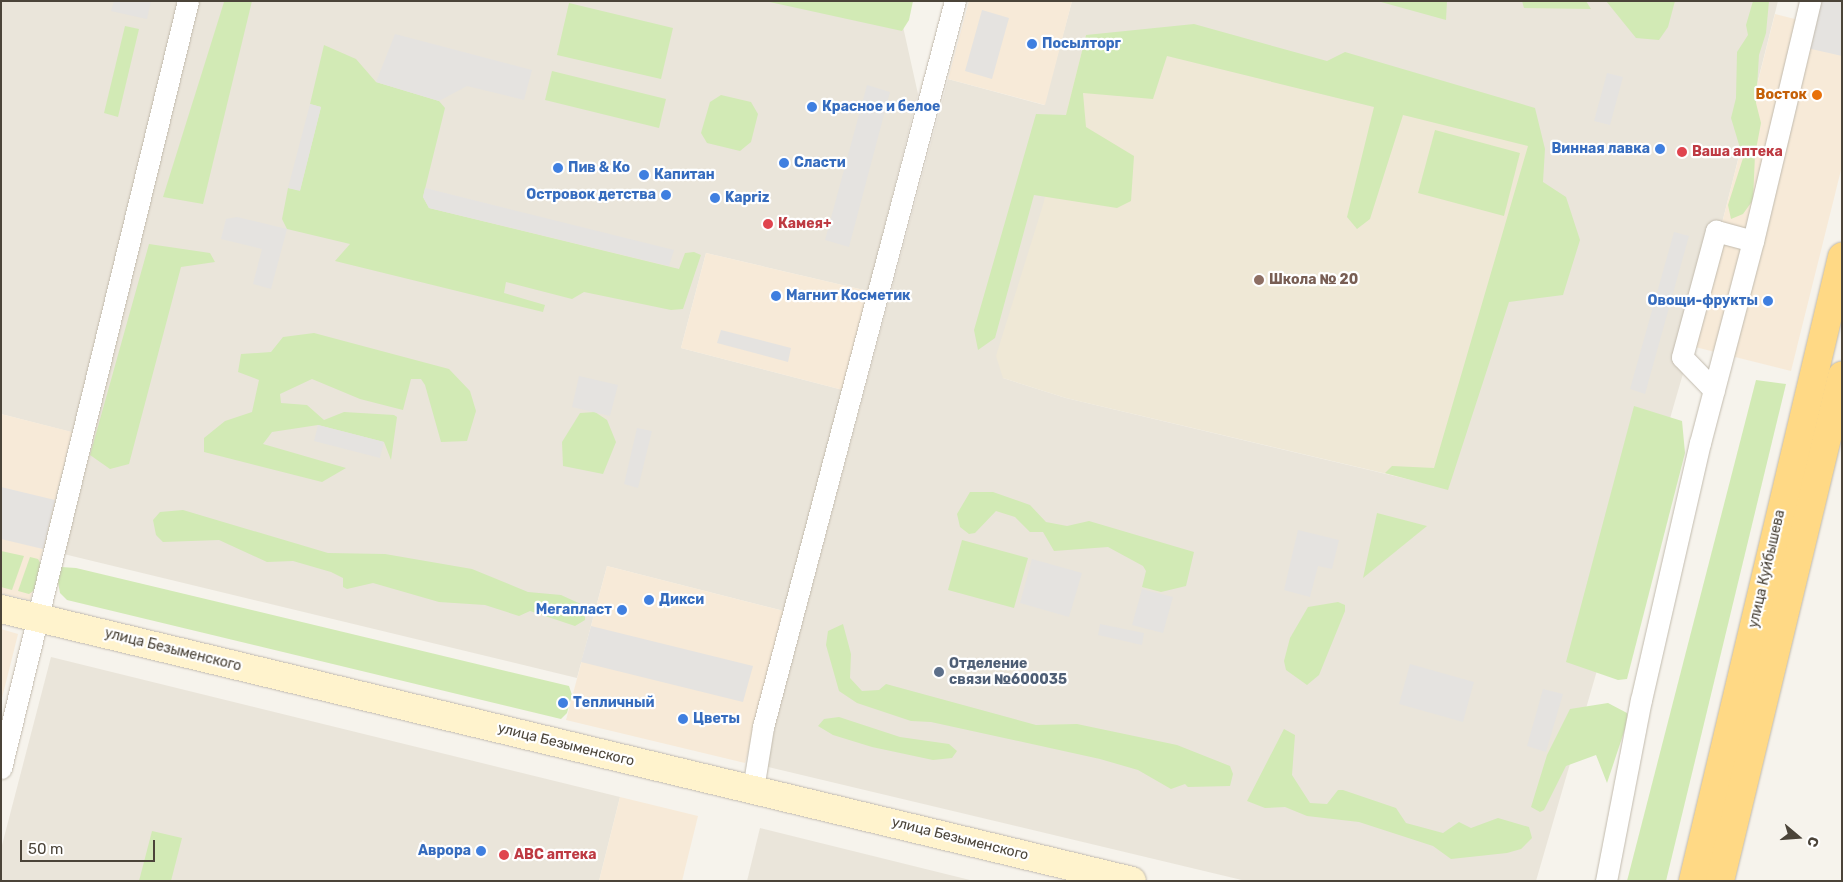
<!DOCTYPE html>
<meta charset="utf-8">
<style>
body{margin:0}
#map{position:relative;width:1843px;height:882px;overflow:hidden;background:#f6f3ec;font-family:Rubik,sans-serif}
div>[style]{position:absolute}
.residential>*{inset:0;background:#eae5da}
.commercial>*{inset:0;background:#f7ead8}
.education>*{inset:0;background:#efe8d6}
.green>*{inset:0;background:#d2eab5}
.parking>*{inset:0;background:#e5e3e0}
.roads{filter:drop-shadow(0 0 1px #c2bbae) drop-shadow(0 0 1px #c2bbae)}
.minor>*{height:21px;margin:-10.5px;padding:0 10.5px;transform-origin:10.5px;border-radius:10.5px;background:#fff}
.secondary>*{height:28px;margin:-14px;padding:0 14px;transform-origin:14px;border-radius:14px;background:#fff3cd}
.trunk>*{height:28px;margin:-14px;padding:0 14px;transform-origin:14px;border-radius:14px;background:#ffd985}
.dots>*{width:14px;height:14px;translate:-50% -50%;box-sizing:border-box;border:2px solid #fff;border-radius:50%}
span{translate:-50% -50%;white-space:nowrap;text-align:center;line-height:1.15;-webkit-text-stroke:4.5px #fff;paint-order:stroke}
.shop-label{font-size:14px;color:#366cbe;font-weight:700}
.left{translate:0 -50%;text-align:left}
.right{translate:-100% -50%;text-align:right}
.food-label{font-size:14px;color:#c56008;font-weight:700}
.health-label{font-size:14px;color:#be3a42;font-weight:700}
.education-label{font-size:14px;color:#785e54;font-weight:700}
.street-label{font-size:14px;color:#4b4439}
.service-label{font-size:14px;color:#4e5e75;font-weight:700}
.frame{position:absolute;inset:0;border:2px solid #4b4439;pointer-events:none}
.north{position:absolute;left:1773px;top:812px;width:50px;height:50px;-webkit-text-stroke:4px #fff;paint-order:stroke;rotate:108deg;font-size:14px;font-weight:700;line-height:20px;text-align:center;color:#4b4439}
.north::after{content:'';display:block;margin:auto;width:18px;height:22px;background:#4b4439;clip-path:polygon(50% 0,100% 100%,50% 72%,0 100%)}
.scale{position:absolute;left:20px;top:840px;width:135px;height:22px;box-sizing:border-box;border:2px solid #4b4439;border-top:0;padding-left:6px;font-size:15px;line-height:18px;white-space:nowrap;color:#4b4439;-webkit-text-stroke:4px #fff;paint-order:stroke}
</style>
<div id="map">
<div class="residential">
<div style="clip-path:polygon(1px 1px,824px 1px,902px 22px,918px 94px,868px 291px,706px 253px,681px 348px,843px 390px,788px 612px,607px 566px,577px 678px,43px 549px,71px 432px,1px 414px)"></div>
<div style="clip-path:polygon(evenodd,1072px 1px,1778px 1px,1691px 346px,1536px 881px,1246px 881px,764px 766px,948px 79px,1044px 105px,1072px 1px,1086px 35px,1441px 487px,1066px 398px,1003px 378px,1086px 35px)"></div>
<div style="clip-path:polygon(51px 657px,620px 797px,599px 881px,1px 881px,1px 849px)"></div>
<div style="clip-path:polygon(760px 828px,974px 881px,747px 881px)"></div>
</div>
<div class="commercial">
<div style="clip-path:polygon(969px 1px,1072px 1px,1045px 105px,948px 79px)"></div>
<div style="clip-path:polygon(1775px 14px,1842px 31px,1842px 166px,1791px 371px,1691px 346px)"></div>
<div style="clip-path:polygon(706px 253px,868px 291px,843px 390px,681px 348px)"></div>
<div style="clip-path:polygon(1px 414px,72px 432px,30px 600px,1px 593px)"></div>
<div style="clip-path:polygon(607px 566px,788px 612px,745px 763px,566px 720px)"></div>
<div style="clip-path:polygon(1px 629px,18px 634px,1px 702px)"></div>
<div style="clip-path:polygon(620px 797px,698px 816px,682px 881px,599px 881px)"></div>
</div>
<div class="education">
<div style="clip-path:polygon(1086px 35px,1534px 147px,1442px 487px,1066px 398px,1003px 378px,996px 356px,1043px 205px)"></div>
</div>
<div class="green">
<div style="clip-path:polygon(252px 1px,203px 204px,163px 197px,224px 2px)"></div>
<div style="clip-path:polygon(765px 1px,913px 1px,909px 20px,902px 31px)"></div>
<div style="clip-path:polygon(1380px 1px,1447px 1px,1446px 20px,1381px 2px)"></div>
<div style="clip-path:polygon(1522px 1px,1586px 1px,1591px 9px,1524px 8px)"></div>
<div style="clip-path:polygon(1606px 1px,1675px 1px,1668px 27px,1659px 40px,1636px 38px)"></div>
<div style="clip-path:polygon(1753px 1px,1769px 1px,1766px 33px,1759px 55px,1756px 103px,1761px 123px,1755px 155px,1753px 200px,1743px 214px,1731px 219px,1728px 205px,1743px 158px,1731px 118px,1736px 98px,1737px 52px,1748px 35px,1746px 25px)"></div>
<div style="clip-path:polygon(569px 3px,673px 28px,661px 79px,557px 55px)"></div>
<div style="clip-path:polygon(1194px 24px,1327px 61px,1345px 52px,1535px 108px,1545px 149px,1543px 182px,1566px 197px,1580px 240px,1563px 295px,1509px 302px,1448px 490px,1385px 473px,1392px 466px,1434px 468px,1528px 146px,1403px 115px,1370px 219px,1357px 229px,1347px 217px,1374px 107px,1167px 56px,1153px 99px,1083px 93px,1086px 127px,1134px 156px,1131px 201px,1117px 208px,1034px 195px,995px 338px,978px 350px,974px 330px,1036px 114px,1066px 115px,1086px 35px)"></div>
<div style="clip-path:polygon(125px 26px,139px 29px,118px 117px,104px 113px)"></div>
<div style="clip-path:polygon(324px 45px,356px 59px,376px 82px,439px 101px,445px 108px,423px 197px,429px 208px,679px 269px,685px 253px,694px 252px,701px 255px,683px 309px,671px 310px,584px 292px,572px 299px,506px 282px,504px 293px,545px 305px,543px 312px,335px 261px,350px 244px,287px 229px,282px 219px,288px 188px,300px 190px,321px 107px,310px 104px)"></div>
<div style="clip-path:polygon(552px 71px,666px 99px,659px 128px,545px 100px)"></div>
<div style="clip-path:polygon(721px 95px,751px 102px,758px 114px,751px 142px,740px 151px,707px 143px,701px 133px,710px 102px)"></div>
<div style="clip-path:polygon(1435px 130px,1520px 153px,1504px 216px,1418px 193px)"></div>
<div style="clip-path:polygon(149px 244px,210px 253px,215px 262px,181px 267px,129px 464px,110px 469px,90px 455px)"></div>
<div style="clip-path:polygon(314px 333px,449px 369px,470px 391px,476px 411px,467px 441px,441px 442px,425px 385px,421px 379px,411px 379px,403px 410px,360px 399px,312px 379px,280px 394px,281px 403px,307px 405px,324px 420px,344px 412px,394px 415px,397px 417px,391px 460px,384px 442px,318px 425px,272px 432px,263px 444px,346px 468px,322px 482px,204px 452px,204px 438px,225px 421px,252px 412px,259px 380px,238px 372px,241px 354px,271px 352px,283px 337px)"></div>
<div style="clip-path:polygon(1756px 380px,1786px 384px,1666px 881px,1627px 881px)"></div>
<div style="clip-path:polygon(1634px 406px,1682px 421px,1685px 453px,1627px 679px,1618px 680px,1566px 662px)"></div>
<div style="clip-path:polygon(595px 412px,607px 420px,616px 442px,603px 474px,563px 466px,562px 442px,580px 413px)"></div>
<div style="clip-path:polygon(970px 492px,993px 492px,1030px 505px,1046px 522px,1067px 526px,1089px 521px,1194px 552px,1186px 586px,1161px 592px,1142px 587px,1146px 571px,1143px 566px,1108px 547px,1054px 551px,1043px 532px,1030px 532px,1015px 517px,996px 511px,975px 533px,969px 534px,960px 527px,957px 514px)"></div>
<div style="clip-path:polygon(183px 510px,328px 553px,385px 554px,472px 569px,528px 592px,561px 595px,585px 606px,585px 620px,575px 626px,530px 611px,519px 616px,485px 605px,439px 602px,373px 583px,347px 589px,343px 587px,343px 578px,331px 572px,293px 561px,267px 562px,219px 540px,163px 542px,156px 535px,153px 520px,160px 512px)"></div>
<div style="clip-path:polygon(1377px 513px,1427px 526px,1363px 578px)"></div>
<div style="clip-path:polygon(962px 540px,1028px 558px,1014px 608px,948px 590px)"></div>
<div style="clip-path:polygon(1px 551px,24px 556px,12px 590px,1px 587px)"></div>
<div style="clip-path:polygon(30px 557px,38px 559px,42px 566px,36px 589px,29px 594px,18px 591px)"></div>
<div style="clip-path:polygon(61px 567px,76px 568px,569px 686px,572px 695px,567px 713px,561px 719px,67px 600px,60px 593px,58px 582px)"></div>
<div style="clip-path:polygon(1338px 602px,1345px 605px,1345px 611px,1319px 675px,1307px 685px,1286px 670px,1284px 661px,1290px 638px,1308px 607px)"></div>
<div style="clip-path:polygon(843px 624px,851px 654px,850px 678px,862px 691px,879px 690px,886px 684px,1036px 725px,1077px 724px,1177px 745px,1230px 766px,1233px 774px,1230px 786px,1188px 787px,1185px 784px,1171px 789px,1138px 770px,1100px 759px,931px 722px,911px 721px,857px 703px,839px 691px,826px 645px,828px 631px)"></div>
<div style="clip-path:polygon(1608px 703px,1627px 713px,1628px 720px,1607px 783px,1596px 755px,1566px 766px,1544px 810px,1540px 812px,1531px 807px,1547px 755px,1570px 709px)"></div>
<div style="clip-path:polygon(839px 717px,900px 737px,949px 744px,957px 751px,952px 758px,933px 760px,872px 747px,833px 735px,818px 726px,824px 719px)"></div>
<div style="clip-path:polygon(1284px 729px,1295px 735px,1292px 775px,1310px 803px,1327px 804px,1338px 790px,1343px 790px,1396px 808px,1406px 823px,1443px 833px,1459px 822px,1471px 828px,1498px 818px,1529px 827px,1532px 838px,1521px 849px,1507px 853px,1451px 859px,1433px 846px,1359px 822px,1307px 816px,1285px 807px,1265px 808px,1247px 801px)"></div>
<div style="clip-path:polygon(152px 831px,182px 838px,171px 881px,139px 881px)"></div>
</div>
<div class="parking">
<div style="clip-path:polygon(114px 1px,151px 1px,147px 19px,111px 11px)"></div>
<div style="clip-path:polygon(1817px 1px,1842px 1px,1842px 56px,1807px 48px)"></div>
<div style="clip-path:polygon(982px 10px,1009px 18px,992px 79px,965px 71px)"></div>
<div style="clip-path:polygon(395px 34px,532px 70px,524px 100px,467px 86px,439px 101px,376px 82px)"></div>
<div style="clip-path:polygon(1607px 73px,1623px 77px,1610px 125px,1594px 121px)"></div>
<div style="clip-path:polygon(867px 85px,890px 92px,849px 247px,825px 240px)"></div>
<div style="clip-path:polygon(310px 104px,321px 107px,300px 191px,288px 188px)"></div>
<div style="clip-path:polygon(425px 188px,674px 250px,669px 266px,429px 208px,423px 197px)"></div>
<div style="clip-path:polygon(237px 217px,287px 229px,271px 289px,253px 284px,262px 249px,221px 239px,226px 219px)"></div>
<div style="clip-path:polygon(1674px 232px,1689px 236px,1645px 394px,1630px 389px)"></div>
<div style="clip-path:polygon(721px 330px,791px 348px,788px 362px,717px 343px)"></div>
<div style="clip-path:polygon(579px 376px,618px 385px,610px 416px,572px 407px)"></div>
<div style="clip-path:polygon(318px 425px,384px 442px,380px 458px,314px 441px)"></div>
<div style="clip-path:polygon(637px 428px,652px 431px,638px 488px,624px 484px)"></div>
<div style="clip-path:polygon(1px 487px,55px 500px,43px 549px,1px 539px)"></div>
<div style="clip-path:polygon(1298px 530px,1339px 540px,1332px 569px,1318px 566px,1310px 597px,1284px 590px)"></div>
<div style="clip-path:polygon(1032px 559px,1082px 573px,1069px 617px,1020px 603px)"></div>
<div style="clip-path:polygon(1142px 589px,1173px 597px,1163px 633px,1132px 625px)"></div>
<div style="clip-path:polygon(1100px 624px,1144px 633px,1142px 645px,1098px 635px)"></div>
<div style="clip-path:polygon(591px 626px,753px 666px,743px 702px,581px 662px)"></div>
<div style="clip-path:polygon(1410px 664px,1474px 682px,1463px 722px,1399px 704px)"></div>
<div style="clip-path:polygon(1543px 689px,1563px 694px,1546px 752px,1527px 746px)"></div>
</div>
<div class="roads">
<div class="minor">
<div style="left:1714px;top:390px;width:46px;rotate:-134.1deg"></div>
<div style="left:1682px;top:357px;width:131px;rotate:-74.9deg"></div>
<div style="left:1716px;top:231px;width:38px;rotate:15deg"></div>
<div style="left:1px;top:768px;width:789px;rotate:-76.3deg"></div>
<div style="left:753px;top:789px;width:63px;rotate:-80.8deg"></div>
<div style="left:763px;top:727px;width:751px;rotate:-75.19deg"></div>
<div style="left:1606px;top:881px;width:184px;rotate:-79.1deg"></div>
<div style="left:1641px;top:700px;width:264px;rotate:-77.1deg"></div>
<div style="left:1700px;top:443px;width:209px;rotate:-75.3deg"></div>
<div style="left:1753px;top:241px;width:247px;rotate:-76.6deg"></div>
</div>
<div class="secondary">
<div style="left:1px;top:609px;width:1163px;rotate:13.52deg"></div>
</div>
<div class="trunk">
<div style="left:1693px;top:881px;width:642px;rotate:-76.57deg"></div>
<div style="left:1720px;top:881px;width:520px;rotate:-76.42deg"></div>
</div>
</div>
<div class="dots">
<div style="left:1032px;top:44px;background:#3f7fe0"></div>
<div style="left:1817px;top:95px;background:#e8710a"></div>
<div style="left:812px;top:107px;background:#3f7fe0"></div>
<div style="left:1660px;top:149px;background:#3f7fe0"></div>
<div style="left:1682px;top:152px;background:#e0444e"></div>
<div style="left:784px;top:163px;background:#3f7fe0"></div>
<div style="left:558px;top:168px;background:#3f7fe0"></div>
<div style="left:644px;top:175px;background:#3f7fe0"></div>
<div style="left:666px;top:195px;background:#3f7fe0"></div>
<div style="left:715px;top:198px;background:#3f7fe0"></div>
<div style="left:768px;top:224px;background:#e0444e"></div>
<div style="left:1259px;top:280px;background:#8d6e63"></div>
<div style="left:776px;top:296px;background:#3f7fe0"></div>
<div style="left:1768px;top:301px;background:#3f7fe0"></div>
<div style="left:649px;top:600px;background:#3f7fe0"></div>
<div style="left:622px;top:610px;background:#3f7fe0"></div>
<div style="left:939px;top:672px;background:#5c6f8a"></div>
<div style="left:563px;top:703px;background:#3f7fe0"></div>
<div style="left:683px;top:719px;background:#3f7fe0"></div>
<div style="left:481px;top:851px;background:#3f7fe0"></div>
<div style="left:504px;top:855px;background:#e0444e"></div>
</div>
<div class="shop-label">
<span class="left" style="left:1042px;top:44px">Посылторг</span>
<span class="left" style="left:822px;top:107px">Красное и белое</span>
<span class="right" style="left:1650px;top:149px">Винная лавка</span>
<span class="left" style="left:794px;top:163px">Сласти</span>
<span class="left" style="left:568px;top:168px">Пив &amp; Ко</span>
<span class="left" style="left:654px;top:175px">Капитан</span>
<span class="right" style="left:656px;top:195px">Островок детства</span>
<span class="left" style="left:725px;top:198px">Kapriz</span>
<span class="left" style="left:786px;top:296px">Магнит Косметик</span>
<span class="right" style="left:1758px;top:301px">Овощи-фрукты</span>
<span class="left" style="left:659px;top:600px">Дикси</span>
<span class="right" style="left:612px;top:610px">Мегапласт</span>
<span class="left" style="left:573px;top:703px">Тепличный</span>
<span class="left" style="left:693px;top:719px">Цветы</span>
<span class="right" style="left:471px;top:851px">Аврора</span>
</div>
<div class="food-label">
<span class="right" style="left:1807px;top:95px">Восток</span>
</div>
<div class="health-label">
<span class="left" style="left:1692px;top:152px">Ваша аптека</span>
<span class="left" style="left:778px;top:224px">Камея+</span>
<span class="left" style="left:514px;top:855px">АВС аптека</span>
</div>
<div class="education-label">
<span class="left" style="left:1269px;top:280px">Школа № 20</span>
</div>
<div class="street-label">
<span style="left:1767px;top:569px;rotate:-77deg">улица Куйбышева</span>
<span style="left:173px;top:650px;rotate:14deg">улица Безыменского</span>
<span style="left:566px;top:745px;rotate:14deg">улица Безыменского</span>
<span style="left:960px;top:839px;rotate:14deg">улица Безыменского</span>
</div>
<div class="service-label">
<span class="left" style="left:949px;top:672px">Отделение<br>связи №600035</span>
</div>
<div class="frame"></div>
<div class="north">С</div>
<div class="scale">50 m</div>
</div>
